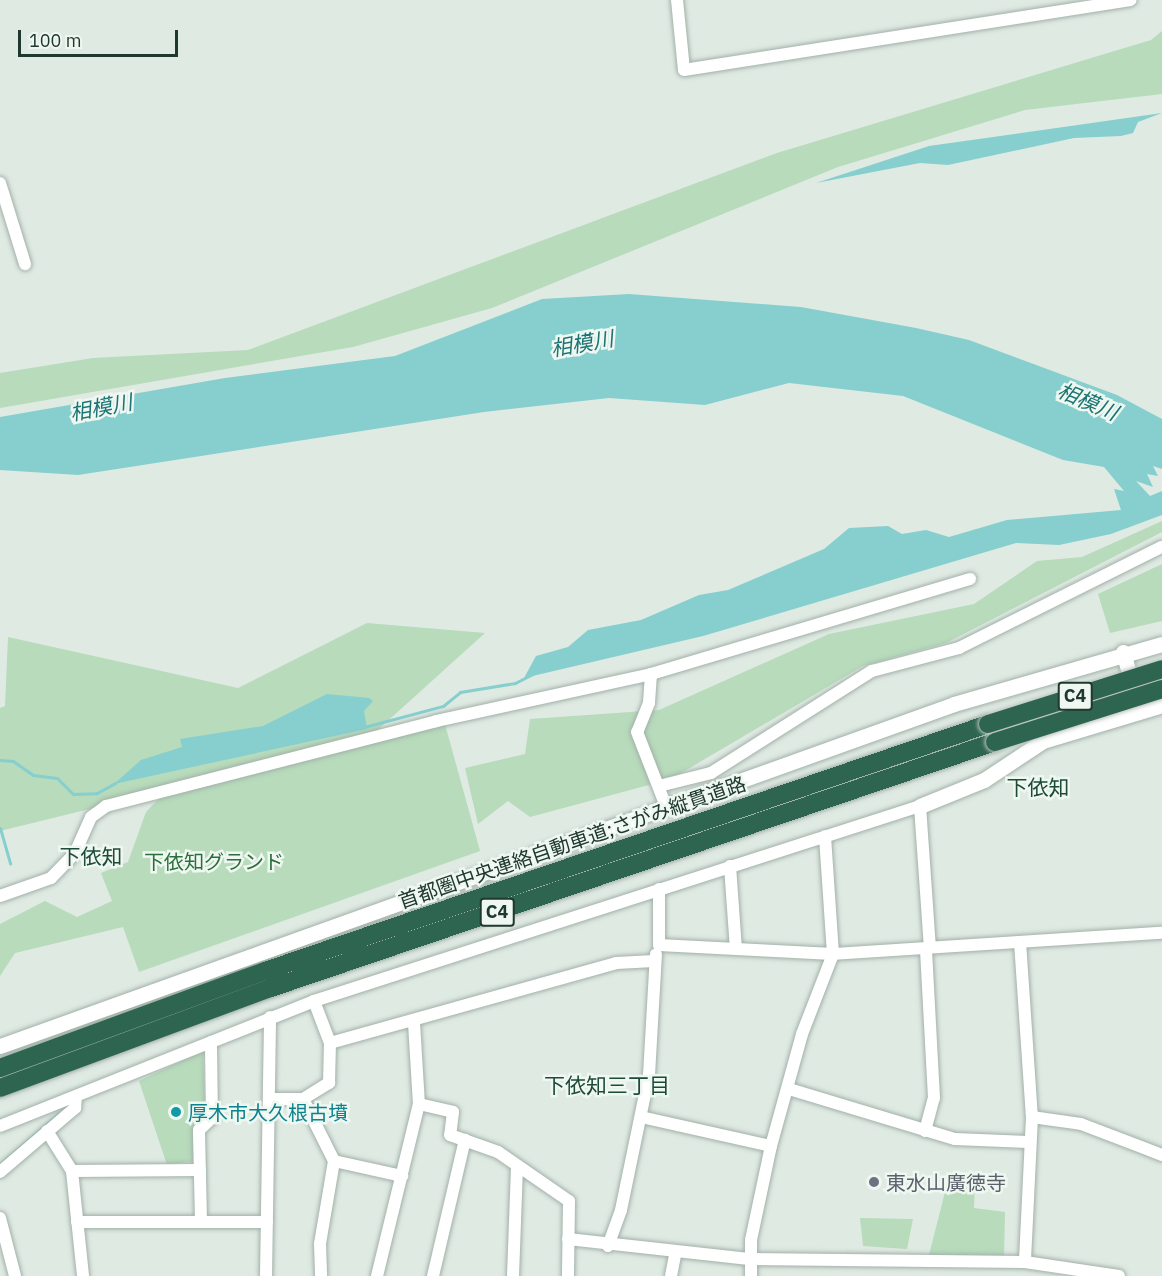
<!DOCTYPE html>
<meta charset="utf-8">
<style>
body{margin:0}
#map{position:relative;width:1162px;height:1276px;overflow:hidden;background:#dfeae3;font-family:"IBM Plex Sans","Noto Sans JP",sans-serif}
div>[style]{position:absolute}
.green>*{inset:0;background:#b7dbbb}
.water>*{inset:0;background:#86cfce}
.stream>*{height:3px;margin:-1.5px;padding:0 1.5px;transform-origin:1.5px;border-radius:1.5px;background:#86cfce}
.roads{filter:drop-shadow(0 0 2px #a2b1a9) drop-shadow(0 0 2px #a2b1a9)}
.minor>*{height:12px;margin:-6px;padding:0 6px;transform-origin:6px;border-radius:6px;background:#fff}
.tertiary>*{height:15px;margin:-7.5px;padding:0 7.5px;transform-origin:7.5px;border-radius:7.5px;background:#fff}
.motorway>*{height:18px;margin:-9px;padding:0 9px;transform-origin:9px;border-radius:9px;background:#2d6550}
.bridges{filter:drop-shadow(0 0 2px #bcc4c0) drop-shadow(0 0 2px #bcc4c0)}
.motorway-bridge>*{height:18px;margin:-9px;padding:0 9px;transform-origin:9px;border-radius:9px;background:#2d6550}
.dots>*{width:16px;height:16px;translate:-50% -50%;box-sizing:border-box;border:3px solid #eff7f1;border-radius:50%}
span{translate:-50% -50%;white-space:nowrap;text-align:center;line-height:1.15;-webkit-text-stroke:5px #eff7f1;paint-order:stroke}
.shield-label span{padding:2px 4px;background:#eff7f1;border:2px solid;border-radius:4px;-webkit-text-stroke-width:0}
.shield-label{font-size:18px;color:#20392e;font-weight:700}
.street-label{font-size:20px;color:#20392e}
.park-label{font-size:20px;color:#2b6f3b}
.culture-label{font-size:20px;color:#0d838f}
.left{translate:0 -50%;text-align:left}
.worship-label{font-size:20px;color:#5b616d}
.water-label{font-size:21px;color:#1c7374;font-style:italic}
.neighbourhood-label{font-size:21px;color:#1d4b38}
.scale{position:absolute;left:18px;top:30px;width:160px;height:27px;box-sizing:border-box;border:3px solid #20392e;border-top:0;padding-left:8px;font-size:18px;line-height:21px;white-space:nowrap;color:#20392e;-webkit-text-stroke:4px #eff7f1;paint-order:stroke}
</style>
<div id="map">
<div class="green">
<div style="clip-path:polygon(1162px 31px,1162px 94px,1025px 110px,838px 167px,492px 308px,353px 347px,0 408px,0 373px,93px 358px,248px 350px,777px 153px,1151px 40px)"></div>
<div style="clip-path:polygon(1162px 521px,1162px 532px,946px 643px,863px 666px,671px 779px,530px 817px,508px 801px,478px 824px,465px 768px,525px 754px,530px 719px,659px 710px,829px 634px,974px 604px,1037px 561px,1082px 557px)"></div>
<div style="clip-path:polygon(1162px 564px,1162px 621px,1110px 633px,1098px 594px)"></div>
<div style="clip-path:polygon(367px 623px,485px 633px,371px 736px,443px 717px,480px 851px,139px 972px,123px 927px,15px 953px,0 976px,0 924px,45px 901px,77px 917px,112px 901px,101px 873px,128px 862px,146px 812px,163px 794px,240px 772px,0 831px,0 708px,5px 706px,8px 637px,238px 688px)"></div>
<div style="clip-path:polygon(203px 1051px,205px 1114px,193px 1127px,194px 1161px,167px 1165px,139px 1081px)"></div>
<div style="clip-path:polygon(975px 1179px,974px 1208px,1005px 1212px,1004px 1258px,929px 1255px,948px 1180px)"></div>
<div style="clip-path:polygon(860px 1218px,913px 1219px,907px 1249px,863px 1246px)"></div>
</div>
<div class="water">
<div style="clip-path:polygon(1162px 113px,1138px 122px,1133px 133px,1121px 136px,1074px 138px,948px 165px,920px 163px,816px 183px,929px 146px)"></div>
<div style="clip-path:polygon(629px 294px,801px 307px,916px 328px,969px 340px,1117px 395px,1162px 419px,1162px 469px,1153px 466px,1158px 476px,1147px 474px,1153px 487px,1136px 481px,1150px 496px,1162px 491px,1162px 515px,1111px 534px,1059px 545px,1016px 543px,703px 636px,524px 678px,536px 656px,568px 647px,588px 630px,641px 620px,699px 595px,728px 590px,824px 549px,849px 528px,888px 526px,902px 534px,926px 530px,949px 537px,1007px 520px,1121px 510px,1114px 489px,1124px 491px,1104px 467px,1063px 460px,903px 396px,789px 383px,705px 405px,609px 398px,484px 412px,78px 475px,0 470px,0 417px,225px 378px,395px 356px,542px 299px)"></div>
<div style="clip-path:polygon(327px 694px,369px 698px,373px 701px,364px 711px,367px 729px,114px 784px,141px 760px,182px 747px,180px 739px,263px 726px)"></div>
</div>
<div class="stream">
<div style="left:364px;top:727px;width:82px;rotate:-14.9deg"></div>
<div style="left:443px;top:706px;width:22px;rotate:-39deg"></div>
<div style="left:460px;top:692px;width:56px;rotate:-9.3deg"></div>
<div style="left:515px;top:683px;width:20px;rotate:-27deg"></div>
<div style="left:0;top:760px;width:13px;rotate:4deg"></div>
<div style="left:13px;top:761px;width:24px;rotate:35deg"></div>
<div style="left:33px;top:775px;width:24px;rotate:7deg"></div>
<div style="left:57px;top:778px;width:23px;rotate:45deg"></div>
<div style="left:73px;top:794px;width:24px;rotate:-2deg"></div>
<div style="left:97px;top:793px;width:21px;rotate:-29deg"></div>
<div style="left:0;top:828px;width:37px;rotate:74deg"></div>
<div style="left:0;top:1164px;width:78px;rotate:-40.8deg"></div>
</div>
<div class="roads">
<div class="minor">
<div style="left:677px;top:0;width:70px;rotate:84.3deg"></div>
<div style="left:684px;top:70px;width:452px;rotate:-8.9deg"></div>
<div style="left:0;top:183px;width:85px;rotate:72.8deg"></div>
<div style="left:651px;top:674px;width:29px;rotate:94deg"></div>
<div style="left:649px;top:703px;width:31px;rotate:112deg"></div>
<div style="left:637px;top:732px;width:83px;rotate:68.7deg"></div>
<div style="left:659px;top:786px;width:54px;rotate:-14deg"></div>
<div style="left:711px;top:773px;width:191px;rotate:-32.4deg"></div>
<div style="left:872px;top:671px;width:90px;rotate:-14.8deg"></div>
<div style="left:959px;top:648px;width:227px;rotate:-26.5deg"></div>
<div style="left:730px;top:866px;width:83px;rotate:85.9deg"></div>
<div style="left:659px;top:889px;width:56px;rotate:90deg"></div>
<div style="left:659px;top:945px;width:174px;rotate:3deg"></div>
<div style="left:833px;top:954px;width:330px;rotate:-3.7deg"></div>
<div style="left:0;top:896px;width:54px;rotate:-19.4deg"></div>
<div style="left:51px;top:878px;width:35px;rotate:-46deg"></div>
<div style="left:75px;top:853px;width:39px;rotate:-66deg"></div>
<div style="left:91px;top:817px;width:19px;rotate:-36deg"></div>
<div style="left:106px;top:806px;width:341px;rotate:-14.4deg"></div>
<div style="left:436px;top:721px;width:220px;rotate:-12.3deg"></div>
<div style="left:651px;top:674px;width:333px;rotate:-16.6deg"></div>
<div style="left:1020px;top:942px;width:175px;rotate:86.1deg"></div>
<div style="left:1032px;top:1117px;width:145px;rotate:92.8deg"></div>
<div style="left:414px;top:1023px;width:81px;rotate:86.5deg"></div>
<div style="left:330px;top:1043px;width:297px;rotate:-15.6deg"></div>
<div style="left:616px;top:963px;width:38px;rotate:-3deg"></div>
<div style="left:789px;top:1089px;width:173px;rotate:16.8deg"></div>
<div style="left:955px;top:1139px;width:73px;rotate:2.4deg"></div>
<div style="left:269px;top:1099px;width:34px"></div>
<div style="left:303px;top:1099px;width:31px;rotate:-32deg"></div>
<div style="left:329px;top:1083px;width:40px;rotate:-88.6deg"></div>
<div style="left:330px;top:1043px;width:45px;rotate:-110.9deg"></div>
<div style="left:303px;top:1099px;width:69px;rotate:63.4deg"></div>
<div style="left:334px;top:1161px;width:84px;rotate:99.6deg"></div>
<div style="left:320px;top:1244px;width:32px;rotate:88deg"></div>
<div style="left:641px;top:1117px;width:133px;rotate:12.6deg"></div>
<div style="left:1032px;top:1117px;width:49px;rotate:8.1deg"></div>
<div style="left:1081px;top:1124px;width:87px;rotate:20.9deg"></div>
<div style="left:0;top:1126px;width:338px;rotate:-21.7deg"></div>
<div style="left:314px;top:1001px;width:637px;rotate:-17.84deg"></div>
<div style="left:920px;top:806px;width:142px;rotate:86deg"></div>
<div style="left:47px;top:1131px;width:47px;rotate:58deg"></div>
<div style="left:72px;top:1171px;width:106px;rotate:84deg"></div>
<div style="left:925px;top:1131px;width:34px;rotate:-75deg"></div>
<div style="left:934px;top:1098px;width:149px;rotate:-93.1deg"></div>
<div style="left:334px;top:1161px;width:70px;rotate:12.4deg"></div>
<div style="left:72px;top:1171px;width:128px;rotate:-0.4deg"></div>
<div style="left:0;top:1172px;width:99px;rotate:-40.5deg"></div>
<div style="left:75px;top:1108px;width:11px;rotate:-85deg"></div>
<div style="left:0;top:1218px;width:60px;rotate:75.5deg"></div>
<div style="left:201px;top:1221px;width:91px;rotate:-91.3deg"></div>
<div style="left:199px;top:1130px;width:18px;rotate:-43deg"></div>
<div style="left:212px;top:1118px;width:76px;rotate:-90.8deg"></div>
<div style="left:77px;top:1222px;width:190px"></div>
<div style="left:568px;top:1239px;width:182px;rotate:6.3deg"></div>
<div style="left:749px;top:1259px;width:276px;rotate:0.6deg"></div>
<div style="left:1025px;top:1262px;width:95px;rotate:8.5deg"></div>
<div style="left:608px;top:1246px;width:38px;rotate:-70deg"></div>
<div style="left:621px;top:1210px;width:138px;rotate:-78.3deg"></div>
<div style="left:649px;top:1075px;width:121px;rotate:-86.7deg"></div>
<div style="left:266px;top:1276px;width:259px;rotate:-89.1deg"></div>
<div style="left:377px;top:1276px;width:177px;rotate:-76.3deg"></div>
<div style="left:419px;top:1104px;width:35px;rotate:13deg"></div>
<div style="left:453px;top:1112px;width:23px;rotate:97deg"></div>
<div style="left:450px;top:1135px;width:51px;rotate:19.5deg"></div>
<div style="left:498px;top:1152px;width:86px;rotate:34.6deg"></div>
<div style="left:569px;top:1201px;width:75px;rotate:90.8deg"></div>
<div style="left:433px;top:1276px;width:140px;rotate:-76.8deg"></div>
<div style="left:513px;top:1276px;width:110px;rotate:-87.9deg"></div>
<div style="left:671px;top:1276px;width:25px;rotate:-79deg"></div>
<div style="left:751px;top:1276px;width:36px;rotate:-90deg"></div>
<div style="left:751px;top:1240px;width:96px;rotate:-78deg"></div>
<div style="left:771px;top:1146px;width:116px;rotate:-74.5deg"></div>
<div style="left:802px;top:1034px;width:86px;rotate:-68.8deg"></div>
<div style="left:833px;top:954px;width:118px;rotate:-93.9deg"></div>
</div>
<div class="tertiary">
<div style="left:1123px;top:652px;width:40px;rotate:74deg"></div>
<div style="left:920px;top:806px;width:69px;rotate:-22.1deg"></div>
<div style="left:984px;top:780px;width:71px;rotate:-33.5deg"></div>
<div style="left:1043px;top:741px;width:124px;rotate:-16.8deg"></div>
<div style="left:0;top:1046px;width:1013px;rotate:-19.72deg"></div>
<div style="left:954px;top:704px;width:216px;rotate:-16.1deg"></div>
</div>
<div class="motorway">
<div style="left:0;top:1068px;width:282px;rotate:-20.1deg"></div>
<div style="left:265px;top:971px;width:764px;rotate:-18.86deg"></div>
<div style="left:0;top:1088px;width:289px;rotate:-20.3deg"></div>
<div style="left:271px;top:988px;width:765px;rotate:-18.77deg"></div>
</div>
</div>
<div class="bridges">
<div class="motorway-bridge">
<div style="left:988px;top:724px;width:182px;rotate:-17.5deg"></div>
<div style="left:995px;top:742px;width:175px;rotate:-17.6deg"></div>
</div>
</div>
<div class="dots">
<div style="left:176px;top:1112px;background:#0f9aa8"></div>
<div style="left:874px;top:1182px;background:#6b7280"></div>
</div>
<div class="shield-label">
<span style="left:1075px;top:696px">C4</span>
<span style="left:497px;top:912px">C4</span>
</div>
<div class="street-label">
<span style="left:572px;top:842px;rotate:-19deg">首都圏中央連絡自動車道;さがみ縦貫道路</span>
</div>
<div class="park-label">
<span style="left:214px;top:861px">下依知グランド</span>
</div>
<div class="culture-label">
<span class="left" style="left:188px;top:1112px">厚木市大久根古墳</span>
</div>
<div class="worship-label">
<span class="left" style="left:886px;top:1182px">東水山廣徳寺</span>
</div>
<div class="water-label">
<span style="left:582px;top:343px;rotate:-10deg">相模川</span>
<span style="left:1088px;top:401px;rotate:23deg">相模川</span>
<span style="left:101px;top:407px;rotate:-11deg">相模川</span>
</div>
<div class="neighbourhood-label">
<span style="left:1038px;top:787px">下依知</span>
<span style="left:91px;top:856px">下依知</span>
<span style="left:607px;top:1085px">下依知三丁目</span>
</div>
<div class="scale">100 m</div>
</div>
